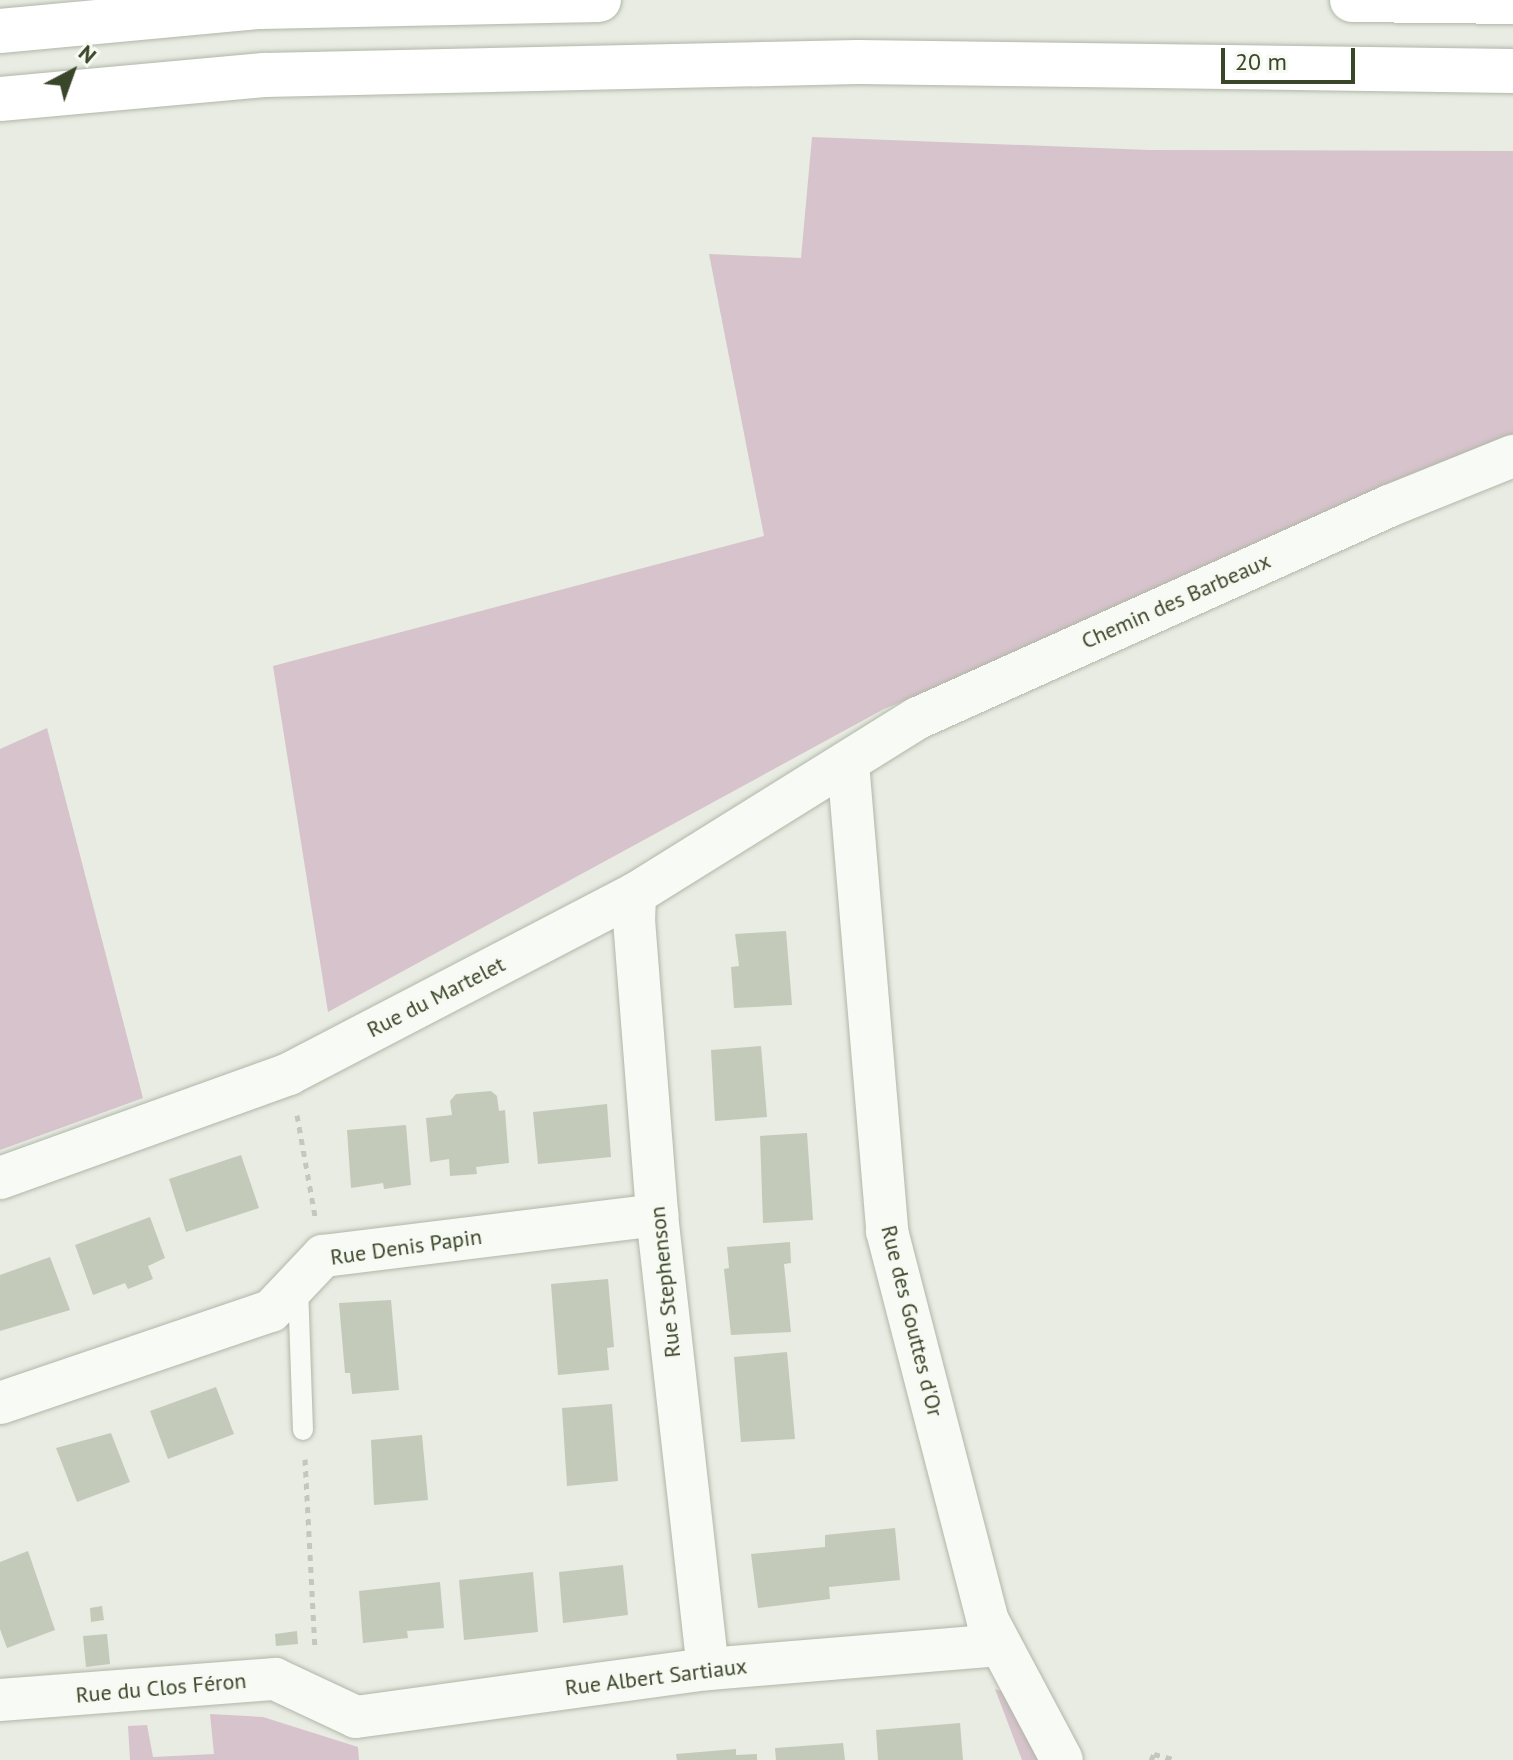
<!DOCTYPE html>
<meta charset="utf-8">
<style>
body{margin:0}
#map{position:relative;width:1513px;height:1760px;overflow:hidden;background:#e8ece3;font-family:"PT Sans",sans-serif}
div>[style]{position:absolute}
.green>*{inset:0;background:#d7c3cc}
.building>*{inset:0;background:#c3cab9}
.path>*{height:5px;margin-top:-2.5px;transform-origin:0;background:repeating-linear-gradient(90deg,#c3c8bd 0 6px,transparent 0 12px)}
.roads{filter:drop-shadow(0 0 2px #b0b7a7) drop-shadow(0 0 2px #b0b7a7)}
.service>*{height:20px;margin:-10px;padding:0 10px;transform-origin:10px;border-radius:10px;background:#f8faf6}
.minor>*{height:42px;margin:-21px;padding:0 21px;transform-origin:21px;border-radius:21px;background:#f8faf6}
.trunk>*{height:44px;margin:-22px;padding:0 22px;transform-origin:22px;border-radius:22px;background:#fff}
span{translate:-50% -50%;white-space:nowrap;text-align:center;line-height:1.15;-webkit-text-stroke:6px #f7f9f3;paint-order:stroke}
.street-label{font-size:22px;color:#3a4629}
.north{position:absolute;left:32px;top:32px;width:80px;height:80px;-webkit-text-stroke:6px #f7f9f3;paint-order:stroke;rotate:41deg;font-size:22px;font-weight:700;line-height:32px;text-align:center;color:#3a4629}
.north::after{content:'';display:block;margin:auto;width:28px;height:36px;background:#3a4629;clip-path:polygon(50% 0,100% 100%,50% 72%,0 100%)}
.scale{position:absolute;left:1221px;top:48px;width:134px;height:36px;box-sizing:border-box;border:4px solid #3a4629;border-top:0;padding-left:10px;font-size:24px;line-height:28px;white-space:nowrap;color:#3a4629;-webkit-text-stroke:6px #f7f9f3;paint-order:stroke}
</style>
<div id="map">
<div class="green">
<div style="clip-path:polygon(812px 137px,1149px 150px,1513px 151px,1513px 456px,884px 709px,328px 1012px,273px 666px,764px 536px,709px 254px,801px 258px)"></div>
<div style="clip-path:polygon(47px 728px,143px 1098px,0 1150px,0 749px)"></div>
<div style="clip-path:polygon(995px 1689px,1004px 1692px,1038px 1760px,1022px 1760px)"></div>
<div style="clip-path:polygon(210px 1714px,263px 1717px,358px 1747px,359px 1760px,130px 1760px,128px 1726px,147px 1725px,153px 1757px,214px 1754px)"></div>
</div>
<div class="building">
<div style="clip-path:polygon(786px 931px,792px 1005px,734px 1008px,731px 967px,739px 966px,735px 934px)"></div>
<div style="clip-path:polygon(761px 1046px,767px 1117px,715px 1121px,711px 1050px)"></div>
<div style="clip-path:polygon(491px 1091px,497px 1096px,499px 1111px,505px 1110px,509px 1163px,476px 1167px,477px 1174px,450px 1176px,449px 1159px,430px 1162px,426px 1118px,452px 1115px,450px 1101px,456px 1094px)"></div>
<div style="clip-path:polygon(607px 1104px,611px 1157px,538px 1164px,533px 1112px)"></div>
<div style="clip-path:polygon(406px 1125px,411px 1185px,384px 1189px,383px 1183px,351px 1188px,347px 1130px)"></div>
<div style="clip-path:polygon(807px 1133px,813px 1220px,763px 1223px,760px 1136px)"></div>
<div style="clip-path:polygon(241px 1155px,259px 1208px,186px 1232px,169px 1179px)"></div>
<div style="clip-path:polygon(150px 1217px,165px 1258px,148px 1266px,153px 1279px,128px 1289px,125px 1283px,93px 1295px,75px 1245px)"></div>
<div style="clip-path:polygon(790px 1242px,791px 1263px,784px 1264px,791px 1332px,731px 1335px,724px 1269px,729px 1268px,727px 1247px)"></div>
<div style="clip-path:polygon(50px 1257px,70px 1310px,0 1331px,0 1275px)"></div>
<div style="clip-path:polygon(608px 1279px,614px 1347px,607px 1348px,609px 1370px,558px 1375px,551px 1284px)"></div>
<div style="clip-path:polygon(391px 1300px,399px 1390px,352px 1394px,350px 1373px,345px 1373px,339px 1303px)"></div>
<div style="clip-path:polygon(787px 1352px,795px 1439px,741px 1442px,734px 1357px)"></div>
<div style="clip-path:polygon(216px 1387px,234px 1434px,168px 1459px,150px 1411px)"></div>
<div style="clip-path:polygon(612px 1404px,618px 1481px,567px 1486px,562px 1408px)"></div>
<div style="clip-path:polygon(111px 1433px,130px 1482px,77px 1502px,56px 1448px)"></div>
<div style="clip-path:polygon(422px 1435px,428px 1500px,374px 1505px,371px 1440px)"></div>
<div style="clip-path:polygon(895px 1528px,900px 1580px,829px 1587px,830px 1599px,758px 1608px,751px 1554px,825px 1547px,825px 1535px)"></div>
<div style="clip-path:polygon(28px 1551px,55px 1630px,7px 1648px,0 1629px,0 1562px)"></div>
<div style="clip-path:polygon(623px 1565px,628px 1615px,563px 1623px,559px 1572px)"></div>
<div style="clip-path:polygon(533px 1572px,538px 1632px,464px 1640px,459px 1580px)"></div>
<div style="clip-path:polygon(440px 1582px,444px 1628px,407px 1631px,408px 1638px,363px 1643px,359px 1591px)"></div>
<div style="clip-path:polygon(102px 1606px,104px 1620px,91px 1622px,90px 1608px)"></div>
<div style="clip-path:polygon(297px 1631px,298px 1644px,276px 1646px,275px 1634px)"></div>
<div style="clip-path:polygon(107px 1634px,110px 1664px,86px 1667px,83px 1636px)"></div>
<div style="clip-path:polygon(960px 1723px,963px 1760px,878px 1760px,876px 1730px)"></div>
<div style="clip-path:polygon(843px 1743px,845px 1760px,776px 1760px,775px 1748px)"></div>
<div style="clip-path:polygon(736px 1749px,736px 1755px,757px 1754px,757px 1760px,677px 1760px,676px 1754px)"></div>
</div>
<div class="path">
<div style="left:297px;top:1115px;width:103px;rotate:79.9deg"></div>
<div style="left:305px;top:1459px;width:190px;rotate:87deg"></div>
<div style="left:1151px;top:1760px;width:7px;rotate:-63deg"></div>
<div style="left:1154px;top:1754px;width:24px;rotate:15deg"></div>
</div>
<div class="roads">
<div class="service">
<div style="left:298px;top:1287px;width:143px;rotate:88deg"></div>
</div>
<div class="minor">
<div style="left:848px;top:763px;width:470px;rotate:85.2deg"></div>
<div style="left:887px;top:1231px;width:403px;rotate:75.5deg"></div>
<div style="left:988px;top:1621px;width:157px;rotate:62deg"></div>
<div style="left:635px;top:894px;width:26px;rotate:92deg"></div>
<div style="left:634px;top:920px;width:296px;rotate:85.5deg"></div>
<div style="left:657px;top:1215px;width:457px;rotate:83.6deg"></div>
<div style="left:0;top:1178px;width:307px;rotate:-19.8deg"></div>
<div style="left:289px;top:1074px;width:390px;rotate:-27.5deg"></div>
<div style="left:635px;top:894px;width:333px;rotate:-31.9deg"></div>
<div style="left:918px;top:718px;width:517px;rotate:-24.23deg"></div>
<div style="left:1389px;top:506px;width:134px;rotate:-22deg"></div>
<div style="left:0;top:1403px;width:286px;rotate:-18.8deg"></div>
<div style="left:271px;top:1311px;width:76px;rotate:-46.6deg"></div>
<div style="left:323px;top:1256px;width:337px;rotate:-7deg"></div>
<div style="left:0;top:1700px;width:276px;rotate:-4.4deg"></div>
<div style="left:275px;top:1679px;width:89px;rotate:25.1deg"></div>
<div style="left:356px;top:1717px;width:355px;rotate:-7.8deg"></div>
<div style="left:708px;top:1669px;width:293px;rotate:-4.7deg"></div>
</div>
<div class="trunk">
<div style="left:1352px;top:0;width:161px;rotate:0.7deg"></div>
<div style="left:0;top:31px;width:261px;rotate:-5.3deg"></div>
<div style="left:260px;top:7px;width:339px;rotate:-1.2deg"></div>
<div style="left:0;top:99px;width:265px;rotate:-5.2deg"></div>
<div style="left:264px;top:75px;width:594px;rotate:-1.25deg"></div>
<div style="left:858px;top:62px;width:655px;rotate:0.79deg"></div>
</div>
</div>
<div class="street-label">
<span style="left:1176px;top:601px;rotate:-24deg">Chemin des Barbeaux</span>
<span style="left:436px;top:997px;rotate:-27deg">Rue du Martelet</span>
<span style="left:406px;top:1247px;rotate:-8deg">Rue Denis Papin</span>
<span style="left:665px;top:1282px;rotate:-96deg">Rue Stephenson</span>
<span style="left:912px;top:1321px;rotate:76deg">Rue des Gouttes d'Or</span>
<span style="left:656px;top:1677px;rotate:-7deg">Rue Albert Sartiaux</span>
<span style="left:161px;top:1688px;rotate:-5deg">Rue du Clos Féron</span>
</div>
<div class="north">N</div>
<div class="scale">20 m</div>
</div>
